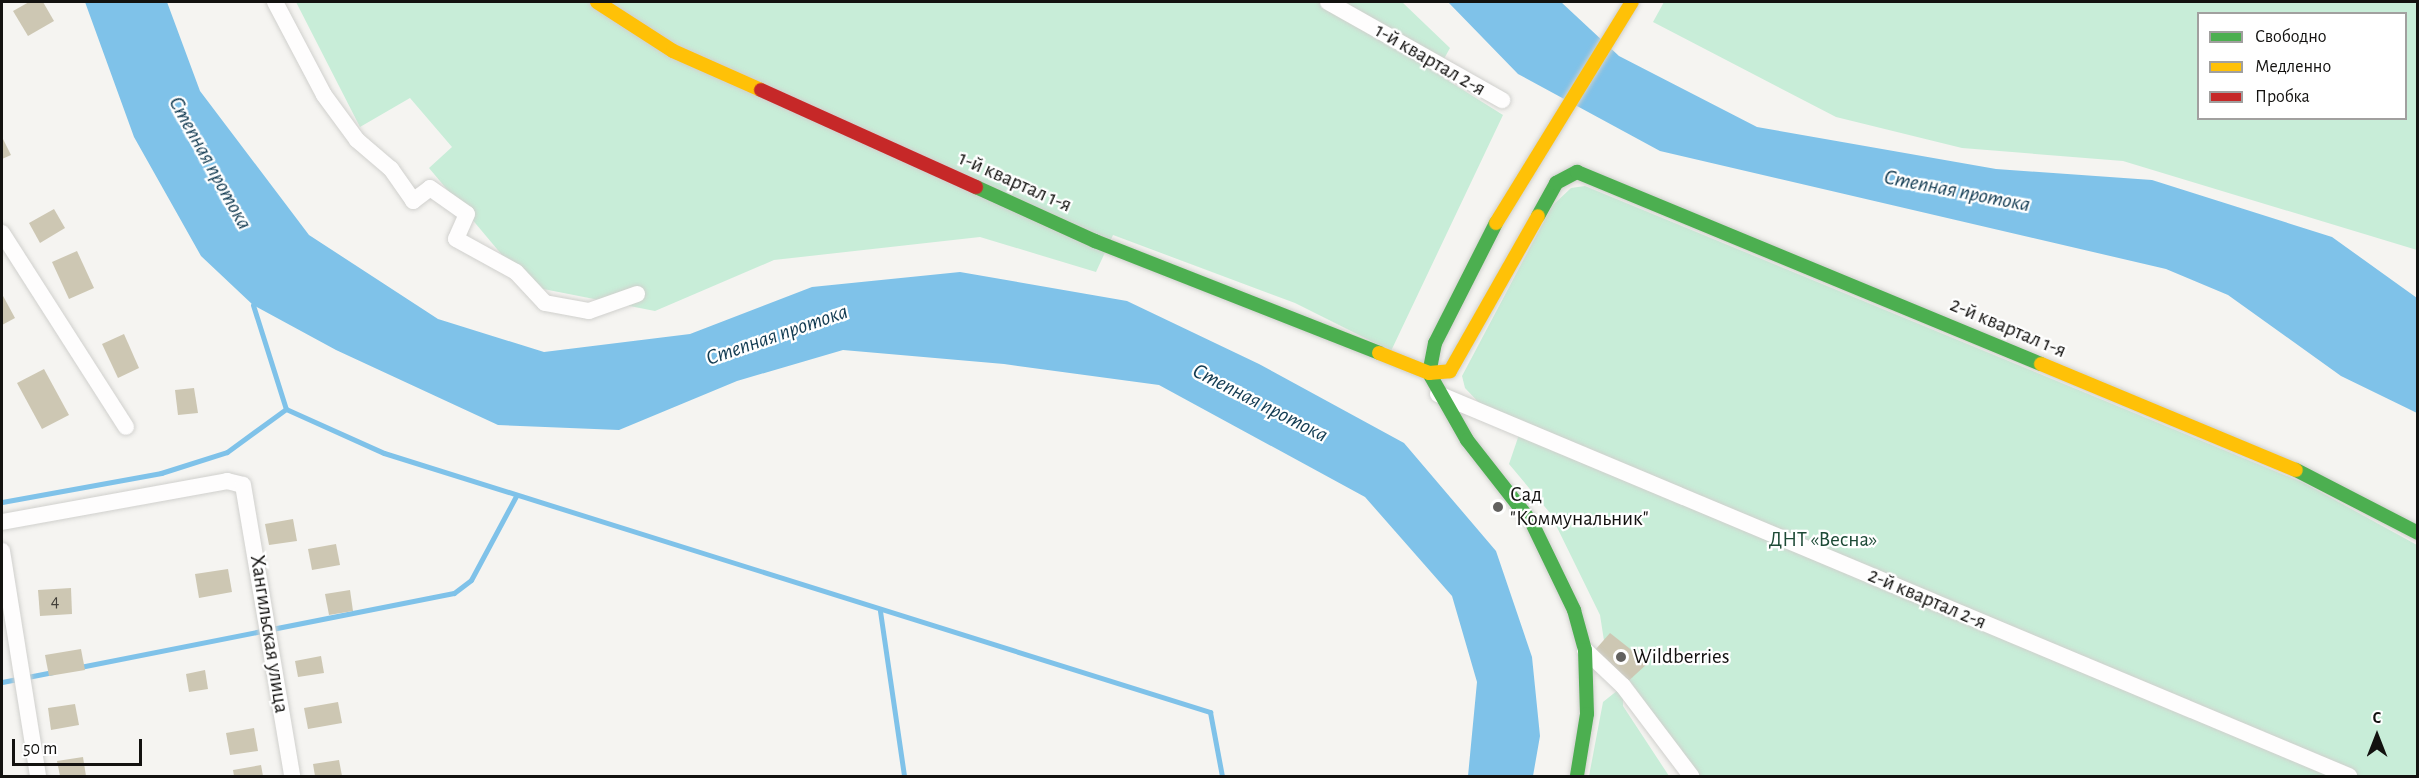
<!DOCTYPE html>
<meta charset="utf-8">
<style>
body{margin:0}
#map{position:relative;width:2419px;height:778px;overflow:hidden;background:#f5f4f1;font-family:"Alegreya Sans",sans-serif}
div>[style]{position:absolute}
.green>*{inset:0;background:#c8edd8}
.water>*{inset:0;background:#7fc2e9}
.stream>*{height:5px;margin:-2.5px;padding:0 2.5px;transform-origin:2.5px;border-radius:2.5px;background:#7fc2e9}
.building>*{inset:0;background:#cdc7b3}
.roads{filter:drop-shadow(0 0 2px #d0d0cd) drop-shadow(0 0 2px #d0d0cd)}
.street>*{height:16px;margin:-8px;padding:0 8px;transform-origin:8px;border-radius:8px;background:#fefdfd}
.fast>*{height:14px;margin:-7px;padding:0 7px;transform-origin:7px;border-radius:7px;background:#4caf50}
.slow>*{height:14px;margin:-7px;padding:0 7px;transform-origin:7px;border-radius:7px;background:#ffc107}
.jam>*{height:14px;margin:-7px;padding:0 7px;transform-origin:7px;border-radius:7px;background:#c62828}
.dots>*{width:16px;height:16px;translate:-50% -50%;box-sizing:border-box;border:3px solid #fff;border-radius:50%}
span{translate:-50% -50%;white-space:nowrap;text-align:center;line-height:1.15;-webkit-text-stroke:4.5px #fff;paint-order:stroke}
.number-label{font-size:18px;color:#423f39}
.number-label span{-webkit-text-stroke-width:0}
.street-label{font-size:21px;color:#131210}
.poi-label{font-size:21px;color:#131210}
.left{translate:0 -50%;text-align:left}
.park-label{font-size:21px;color:#1d4a36}
.water-label{font-size:22px;color:#123b52;font-style:italic}
.frame{position:absolute;inset:0;border:3px solid #131210;pointer-events:none}
.legend{position:absolute;left:2197px;top:12px;width:210px;height:108px;box-sizing:border-box;background:#fff;border:2px solid #a1a09f;margin:0;padding:8px 10px;list-style:none;font-size:18px;color:#131210}
.legend li{display:flex;align-items:center;gap:12px;height:30px}
.legend b{width:30px;border:2px solid #a1a09f}
.north{position:absolute;left:2347px;top:706px;width:60px;height:60px;-webkit-text-stroke:4px #fff;paint-order:stroke;rotate:0deg;font-size:16px;font-weight:700;line-height:24px;text-align:center;color:#131210}
.north::after{content:'';display:block;margin:auto;width:21px;height:27px;background:#131210;clip-path:polygon(50% 0,100% 100%,50% 72%,0 100%)}
.scale{position:absolute;left:12px;top:739px;width:130px;height:27px;box-sizing:border-box;border:3px solid #131210;border-top:0;padding-left:8px;font-size:18px;line-height:21px;white-space:nowrap;color:#131210;-webkit-text-stroke:4px #fff;paint-order:stroke}
</style>
<div id="map">
<div class="green">
<div style="clip-path:polygon(296px 2px,1402px 2px,1450px 48px,1436px 73px,1503px 115px,1391px 351px,1295px 303px,1113px 235px,1096px 272px,980px 237px,774px 260px,655px 311px,528px 286px,429px 168px,452px 147px,410px 98px,360px 127px)"></div>
<div style="clip-path:polygon(evenodd,1664px 2px,2417px 2px,2417px 250px,2123px 161px,1962px 148px,1836px 117px,1653px 22px,1664px 2px,2198px 14px,2406px 14px,2406px 118px,2198px 118px,2198px 14px)"></div>
<div style="clip-path:polygon(1585px 186px,2304px 483px,2417px 545px,2417px 776px,1699px 776px,1605px 647px,1600px 615px,1550px 513px,1509px 464px,1523px 423px,1484px 408px,1465px 388px,1462px 376px,1552px 206px,1571px 188px)"></div>
<div style="clip-path:polygon(1623px 686px,1623px 706px,1669px 776px,1589px 776px,1603px 702px)"></div>
</div>
<div class="water">
<div style="clip-path:polygon(85px 2px,167px 2px,200px 91px,309px 235px,438px 319px,544px 352px,690px 334px,812px 287px,960px 272px,1127px 301px,1259px 364px,1404px 443px,1496px 551px,1532px 657px,1540px 736px,1533px 776px,1468px 776px,1477px 682px,1452px 596px,1365px 497px,1159px 385px,1004px 364px,843px 350px,737px 381px,619px 430px,498px 425px,336px 350px,253px 305px,201px 256px,134px 137px)"></div>
<div style="clip-path:polygon(1448px 2px,1561px 2px,1619px 56px,1757px 127px,1996px 169px,2152px 180px,2332px 237px,2417px 298px,2417px 413px,2341px 376px,2228px 295px,2166px 269px,1660px 151px,1518px 74px)"></div>
</div>
<div class="stream">
<div style="left:253px;top:305px;width:109px;rotate:72.4deg"></div>
<div style="left:286px;top:409px;width:107px;rotate:24.2deg"></div>
<div style="left:384px;top:453px;width:866px;rotate:17.41deg"></div>
<div style="left:1210px;top:712px;width:65px;rotate:79.4deg"></div>
<div style="left:2px;top:502px;width:162px;rotate:-10.3deg"></div>
<div style="left:161px;top:473px;width:69px;rotate:-17.7deg"></div>
<div style="left:227px;top:452px;width:73px;rotate:-36.1deg"></div>
<div style="left:880px;top:611px;width:167px;rotate:81.7deg"></div>
<div style="left:80px;top:667px;width:381px;rotate:-11.2deg"></div>
<div style="left:454px;top:593px;width:21px;rotate:-37deg"></div>
<div style="left:471px;top:580px;width:95px;rotate:-61.8deg"></div>
<div style="left:2px;top:682px;width:52px;rotate:-11.1deg"></div>
</div>
<div class="building">
<div style="clip-path:polygon(29px 2px,43px 2px,54px 21px,28px 36px,13px 11px)"></div>
<div style="clip-path:polygon(2px 137px,11px 155px,2px 159px)"></div>
<div style="clip-path:polygon(54px 209px,65px 228px,40px 243px,29px 223px)"></div>
<div style="clip-path:polygon(77px 251px,94px 288px,69px 299px,52px 262px)"></div>
<div style="clip-path:polygon(2px 294px,15px 318px,2px 325px)"></div>
<div style="clip-path:polygon(124px 334px,139px 368px,118px 378px,102px 344px)"></div>
<div style="clip-path:polygon(44px 369px,69px 415px,42px 429px,17px 383px)"></div>
<div style="clip-path:polygon(194px 388px,198px 413px,178px 415px,175px 390px)"></div>
<div style="clip-path:polygon(293px 519px,297px 541px,269px 545px,265px 524px)"></div>
<div style="clip-path:polygon(336px 544px,340px 565px,312px 570px,308px 549px)"></div>
<div style="clip-path:polygon(228px 569px,232px 592px,199px 598px,195px 574px)"></div>
<div style="clip-path:polygon(71px 588px,72px 614px,40px 616px,38px 590px)"></div>
<div style="clip-path:polygon(350px 590px,353px 611px,329px 615px,325px 594px)"></div>
<div style="clip-path:polygon(1610px 633px,1648px 663px,1623px 686px,1595px 650px)"></div>
<div style="clip-path:polygon(81px 649px,85px 670px,49px 676px,45px 655px)"></div>
<div style="clip-path:polygon(321px 656px,324px 673px,298px 677px,295px 661px)"></div>
<div style="clip-path:polygon(205px 670px,208px 689px,189px 692px,186px 674px)"></div>
<div style="clip-path:polygon(338px 702px,342px 723px,308px 729px,304px 708px)"></div>
<div style="clip-path:polygon(75px 704px,79px 725px,51px 730px,48px 708px)"></div>
<div style="clip-path:polygon(254px 728px,258px 751px,230px 755px,226px 733px)"></div>
<div style="clip-path:polygon(83px 757px,86px 776px,60px 776px,57px 761px)"></div>
<div style="clip-path:polygon(339px 760px,342px 776px,315px 776px,313px 764px)"></div>
<div style="clip-path:polygon(261px 765px,263px 776px,234px 776px,233px 770px)"></div>
</div>
<div class="roads">
<div class="street">
<div style="left:275px;top:2px;width:105px;rotate:62.2deg"></div>
<div style="left:324px;top:95px;width:56px;rotate:53.7deg"></div>
<div style="left:357px;top:140px;width:45px;rotate:40.5deg"></div>
<div style="left:391px;top:169px;width:39px;rotate:55deg"></div>
<div style="left:413px;top:201px;width:21px;rotate:-37deg"></div>
<div style="left:430px;top:188px;width:45px;rotate:35.1deg"></div>
<div style="left:467px;top:214px;width:27px;rotate:114deg"></div>
<div style="left:456px;top:239px;width:68px;rotate:28.8deg"></div>
<div style="left:516px;top:272px;width:42px;rotate:46.9deg"></div>
<div style="left:545px;top:303px;width:45px;rotate:10.3deg"></div>
<div style="left:589px;top:311px;width:51px;rotate:-19.5deg"></div>
<div style="left:1328px;top:2px;width:200px;rotate:29.4deg"></div>
<div style="left:2px;top:233px;width:230px;rotate:57.4deg"></div>
<div style="left:1438px;top:394px;width:988px;rotate:22.75deg"></div>
<div style="left:2px;top:522px;width:229px;rotate:-10.3deg"></div>
<div style="left:227px;top:481px;width:16px;rotate:14deg"></div>
<div style="left:243px;top:485px;width:295px;rotate:80.4deg"></div>
<div style="left:2px;top:551px;width:228px;rotate:80.9deg"></div>
<div style="left:1585px;top:650px;width:52px;rotate:43.5deg"></div>
<div style="left:1623px;top:686px;width:113px;rotate:52.9deg"></div>
</div>
<div class="fast">
<div style="left:976px;top:187px;width:131px;rotate:24.4deg"></div>
<div style="left:1095px;top:241px;width:305px;rotate:21.5deg"></div>
<div style="left:1538px;top:216px;width:38px;rotate:-61deg"></div>
<div style="left:1556px;top:183px;width:24px;rotate:-28deg"></div>
<div style="left:1577px;top:172px;width:502px;rotate:22.48deg"></div>
<div style="left:1496px;top:223px;width:135px;rotate:116.9deg"></div>
<div style="left:1435px;top:343px;width:31px;rotate:101deg"></div>
<div style="left:1429px;top:373px;width:77px;rotate:60.4deg"></div>
<div style="left:1467px;top:440px;width:105px;rotate:51.9deg"></div>
<div style="left:1532px;top:523px;width:97px;rotate:64.2deg"></div>
<div style="left:1574px;top:610px;width:41px;rotate:74.6deg"></div>
<div style="left:1585px;top:650px;width:64px;rotate:88.2deg"></div>
<div style="left:1587px;top:714px;width:63px;rotate:99.2deg"></div>
<div style="left:2296px;top:470px;width:137px;rotate:27.3deg"></div>
</div>
<div class="slow">
<div style="left:597px;top:2px;width:90px;rotate:32.8deg"></div>
<div style="left:673px;top:51px;width:96px;rotate:23.9deg"></div>
<div style="left:1496px;top:223px;width:259px;rotate:-58.4deg"></div>
<div style="left:1379px;top:353px;width:54px;rotate:21.8deg"></div>
<div style="left:1429px;top:373px;width:21px;rotate:-5deg"></div>
<div style="left:1450px;top:371px;width:178px;rotate:-60.4deg"></div>
<div style="left:2041px;top:364px;width:276px;rotate:22.6deg"></div>
</div>
<div class="jam">
<div style="left:761px;top:90px;width:236px;rotate:24.3deg"></div>
</div>
</div>
<div class="dots">
<div style="left:1498px;top:507px;background:#62615f"></div>
<div style="left:1621px;top:657px;background:#62615f"></div>
</div>
<div class="number-label">
<span style="left:55px;top:602px">4</span>
</div>
<div class="street-label">
<span style="left:1430px;top:60px;rotate:30deg">1-й квартал 2-я</span>
<span style="left:1015px;top:182px;rotate:24deg">1-й квартал 1-я</span>
<span style="left:2008px;top:328px;rotate:23deg">2-й квартал 1-я</span>
<span style="left:1927px;top:599px;rotate:23deg">2-й квартал 2-я</span>
<span style="left:269px;top:634px;rotate:81deg">Хангильская улица</span>
</div>
<div class="poi-label">
<span class="left" style="left:1510px;top:507px">Сад<br>"Коммунальник"</span>
<span class="left" style="left:1633px;top:657px">Wildberries</span>
</div>
<div class="park-label">
<span style="left:1823px;top:540px">ДНТ «Весна»</span>
</div>
<div class="water-label">
<span style="left:210px;top:163px;rotate:61deg">Степная протока</span>
<span style="left:1957px;top:191px;rotate:11deg">Степная протока</span>
<span style="left:777px;top:335px;rotate:-19deg">Степная протока</span>
<span style="left:1260px;top:403px;rotate:27deg">Степная протока</span>
</div>
<div class="frame"></div>
<ul class="legend">
<li><b style="height:8px;background:#4caf50"></b>Свободно</li>
<li><b style="height:8px;background:#ffc107"></b>Медленно</li>
<li><b style="height:8px;background:#c62828"></b>Пробка</li>
</ul>
<div class="north">С</div>
<div class="scale">50 m</div>
</div>
